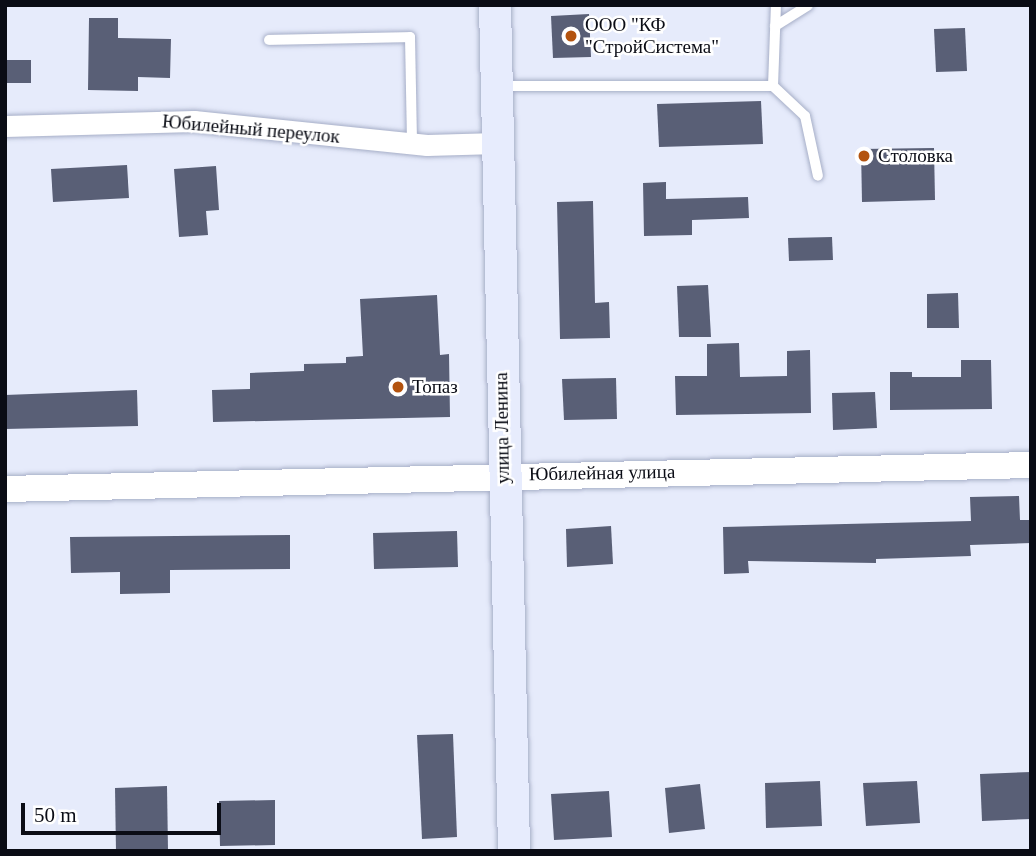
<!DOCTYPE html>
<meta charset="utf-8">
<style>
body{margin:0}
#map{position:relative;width:1036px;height:856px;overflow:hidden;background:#e6ebfb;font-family:"Times New Roman",serif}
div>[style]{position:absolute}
.building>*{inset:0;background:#595f76}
.roads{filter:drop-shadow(0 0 2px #a6aec7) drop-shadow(0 0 2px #a6aec7)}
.service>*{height:10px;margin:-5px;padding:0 5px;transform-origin:5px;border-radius:5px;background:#fff}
.minor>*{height:21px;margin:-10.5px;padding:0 10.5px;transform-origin:10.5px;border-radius:10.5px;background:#fff}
.tertiary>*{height:26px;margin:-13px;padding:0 13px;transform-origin:13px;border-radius:13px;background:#fff}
.secondary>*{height:32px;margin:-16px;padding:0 16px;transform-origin:16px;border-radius:16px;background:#e7ecfd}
.dots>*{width:19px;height:19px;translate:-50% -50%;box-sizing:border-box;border:4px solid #fff;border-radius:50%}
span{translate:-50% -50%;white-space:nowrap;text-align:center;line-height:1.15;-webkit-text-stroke:5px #fff;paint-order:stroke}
.poi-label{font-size:19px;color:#0a0c15}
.left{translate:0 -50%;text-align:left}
.street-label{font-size:19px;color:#0a0c15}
.frame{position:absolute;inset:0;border:7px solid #0a0c15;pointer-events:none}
.scale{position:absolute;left:21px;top:803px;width:200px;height:32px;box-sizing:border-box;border:4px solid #0a0c15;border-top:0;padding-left:9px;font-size:21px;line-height:24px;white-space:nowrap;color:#0a0c15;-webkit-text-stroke:5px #fff;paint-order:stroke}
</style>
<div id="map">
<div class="building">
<div style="clip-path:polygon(589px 14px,591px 57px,553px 58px,551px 16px)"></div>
<div style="clip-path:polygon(89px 18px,118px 18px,118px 38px,171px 39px,170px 78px,138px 77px,138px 91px,88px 90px)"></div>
<div style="clip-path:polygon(965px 28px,967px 71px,936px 72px,934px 29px)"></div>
<div style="clip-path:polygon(5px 60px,31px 60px,31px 83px,5px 83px)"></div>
<div style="clip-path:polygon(761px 101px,763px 144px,659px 147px,657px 104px)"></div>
<div style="clip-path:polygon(934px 148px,935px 200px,862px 202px,861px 149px)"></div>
<div style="clip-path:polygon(127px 165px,129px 198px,53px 202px,51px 169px)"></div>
<div style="clip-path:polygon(216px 166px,219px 210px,206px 211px,208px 235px,179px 237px,174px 169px)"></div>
<div style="clip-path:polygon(666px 182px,666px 199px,748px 197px,749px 218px,692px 220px,692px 235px,644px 236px,643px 183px)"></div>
<div style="clip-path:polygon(593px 201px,595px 303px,609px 302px,610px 338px,560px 339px,557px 202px)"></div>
<div style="clip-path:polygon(832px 237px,833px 260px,789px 261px,788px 238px)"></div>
<div style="clip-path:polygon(708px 285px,711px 337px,679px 337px,677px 286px)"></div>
<div style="clip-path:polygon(958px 293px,959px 328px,927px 328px,927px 294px)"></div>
<div style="clip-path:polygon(437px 295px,440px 355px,449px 354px,450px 417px,213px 422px,212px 390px,250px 389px,250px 373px,304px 371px,304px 364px,346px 363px,346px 357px,363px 356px,360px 299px)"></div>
<div style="clip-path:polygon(739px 343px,740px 377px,787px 376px,787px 351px,810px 350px,811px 413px,676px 415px,675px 376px,707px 376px,707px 344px)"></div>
<div style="clip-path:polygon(961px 360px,991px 360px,992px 409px,890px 410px,890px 372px,912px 372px,912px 377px,961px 377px)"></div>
<div style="clip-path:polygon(616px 378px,617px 419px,564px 420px,562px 379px)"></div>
<div style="clip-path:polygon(137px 390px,138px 426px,5px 429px,5px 395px)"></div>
<div style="clip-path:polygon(875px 392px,877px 428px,833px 430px,832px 393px)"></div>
<div style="clip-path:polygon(1019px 496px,1020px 520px,1031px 520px,1031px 543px,970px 545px,971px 556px,876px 559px,876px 563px,748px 561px,749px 573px,724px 574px,723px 527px,971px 521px,970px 497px)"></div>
<div style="clip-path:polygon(611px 526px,613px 564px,567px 567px,566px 529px)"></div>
<div style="clip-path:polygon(457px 531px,458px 567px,374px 569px,373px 533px)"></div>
<div style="clip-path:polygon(290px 535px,290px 569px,170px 570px,170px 593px,120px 594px,120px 572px,71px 573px,70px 537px)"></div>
<div style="clip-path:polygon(453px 734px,457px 837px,422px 839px,417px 735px)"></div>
<div style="clip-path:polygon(1031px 772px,1031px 819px,982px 821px,980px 774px)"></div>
<div style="clip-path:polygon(820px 781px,822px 826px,766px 828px,765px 783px)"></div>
<div style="clip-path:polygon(917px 781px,920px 823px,866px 826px,863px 783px)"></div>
<div style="clip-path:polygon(700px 784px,705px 829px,669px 833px,665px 788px)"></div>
<div style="clip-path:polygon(167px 786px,168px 851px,116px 851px,115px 788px)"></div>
<div style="clip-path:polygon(609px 791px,612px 837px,554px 840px,551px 794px)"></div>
<div style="clip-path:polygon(275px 800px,275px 845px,220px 846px,219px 801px)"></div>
</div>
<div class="roads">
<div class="service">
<div style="left:775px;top:26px;width:39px;rotate:-32deg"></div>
<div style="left:269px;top:40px;width:141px;rotate:-1.2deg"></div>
<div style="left:410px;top:37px;width:107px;rotate:88.9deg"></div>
<div style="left:500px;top:86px;width:273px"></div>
<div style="left:773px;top:86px;width:44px;rotate:43.2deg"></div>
<div style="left:805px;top:116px;width:61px;rotate:77.8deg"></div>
<div style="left:773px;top:86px;width:81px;rotate:-87.9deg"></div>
</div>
<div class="minor">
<div style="left:5px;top:126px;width:189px;rotate:-1.5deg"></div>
<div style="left:194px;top:121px;width:234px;rotate:5.9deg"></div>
<div style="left:427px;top:145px;width:70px;rotate:-1.6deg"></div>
</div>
<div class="tertiary">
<div style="left:5px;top:489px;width:1026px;rotate:-1.34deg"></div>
</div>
<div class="secondary">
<div style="left:495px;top:5px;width:846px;rotate:88.71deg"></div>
</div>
</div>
<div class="dots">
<div style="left:571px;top:36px;background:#b3530f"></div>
<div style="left:864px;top:156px;background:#b3530f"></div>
<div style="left:398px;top:387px;background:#b3530f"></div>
</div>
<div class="poi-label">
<span class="left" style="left:585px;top:36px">ООО "КФ<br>"СтройСистема"</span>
<span class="left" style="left:878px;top:156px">Столовка</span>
<span class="left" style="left:412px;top:387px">Топаз</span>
</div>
<div class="street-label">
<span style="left:251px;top:129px;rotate:5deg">Юбилейный переулок</span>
<span style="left:502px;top:428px;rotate:-91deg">улица Ленина</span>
<span style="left:602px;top:473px;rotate:-1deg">Юбилейная улица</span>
</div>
<div class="frame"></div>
<div class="scale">50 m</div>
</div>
